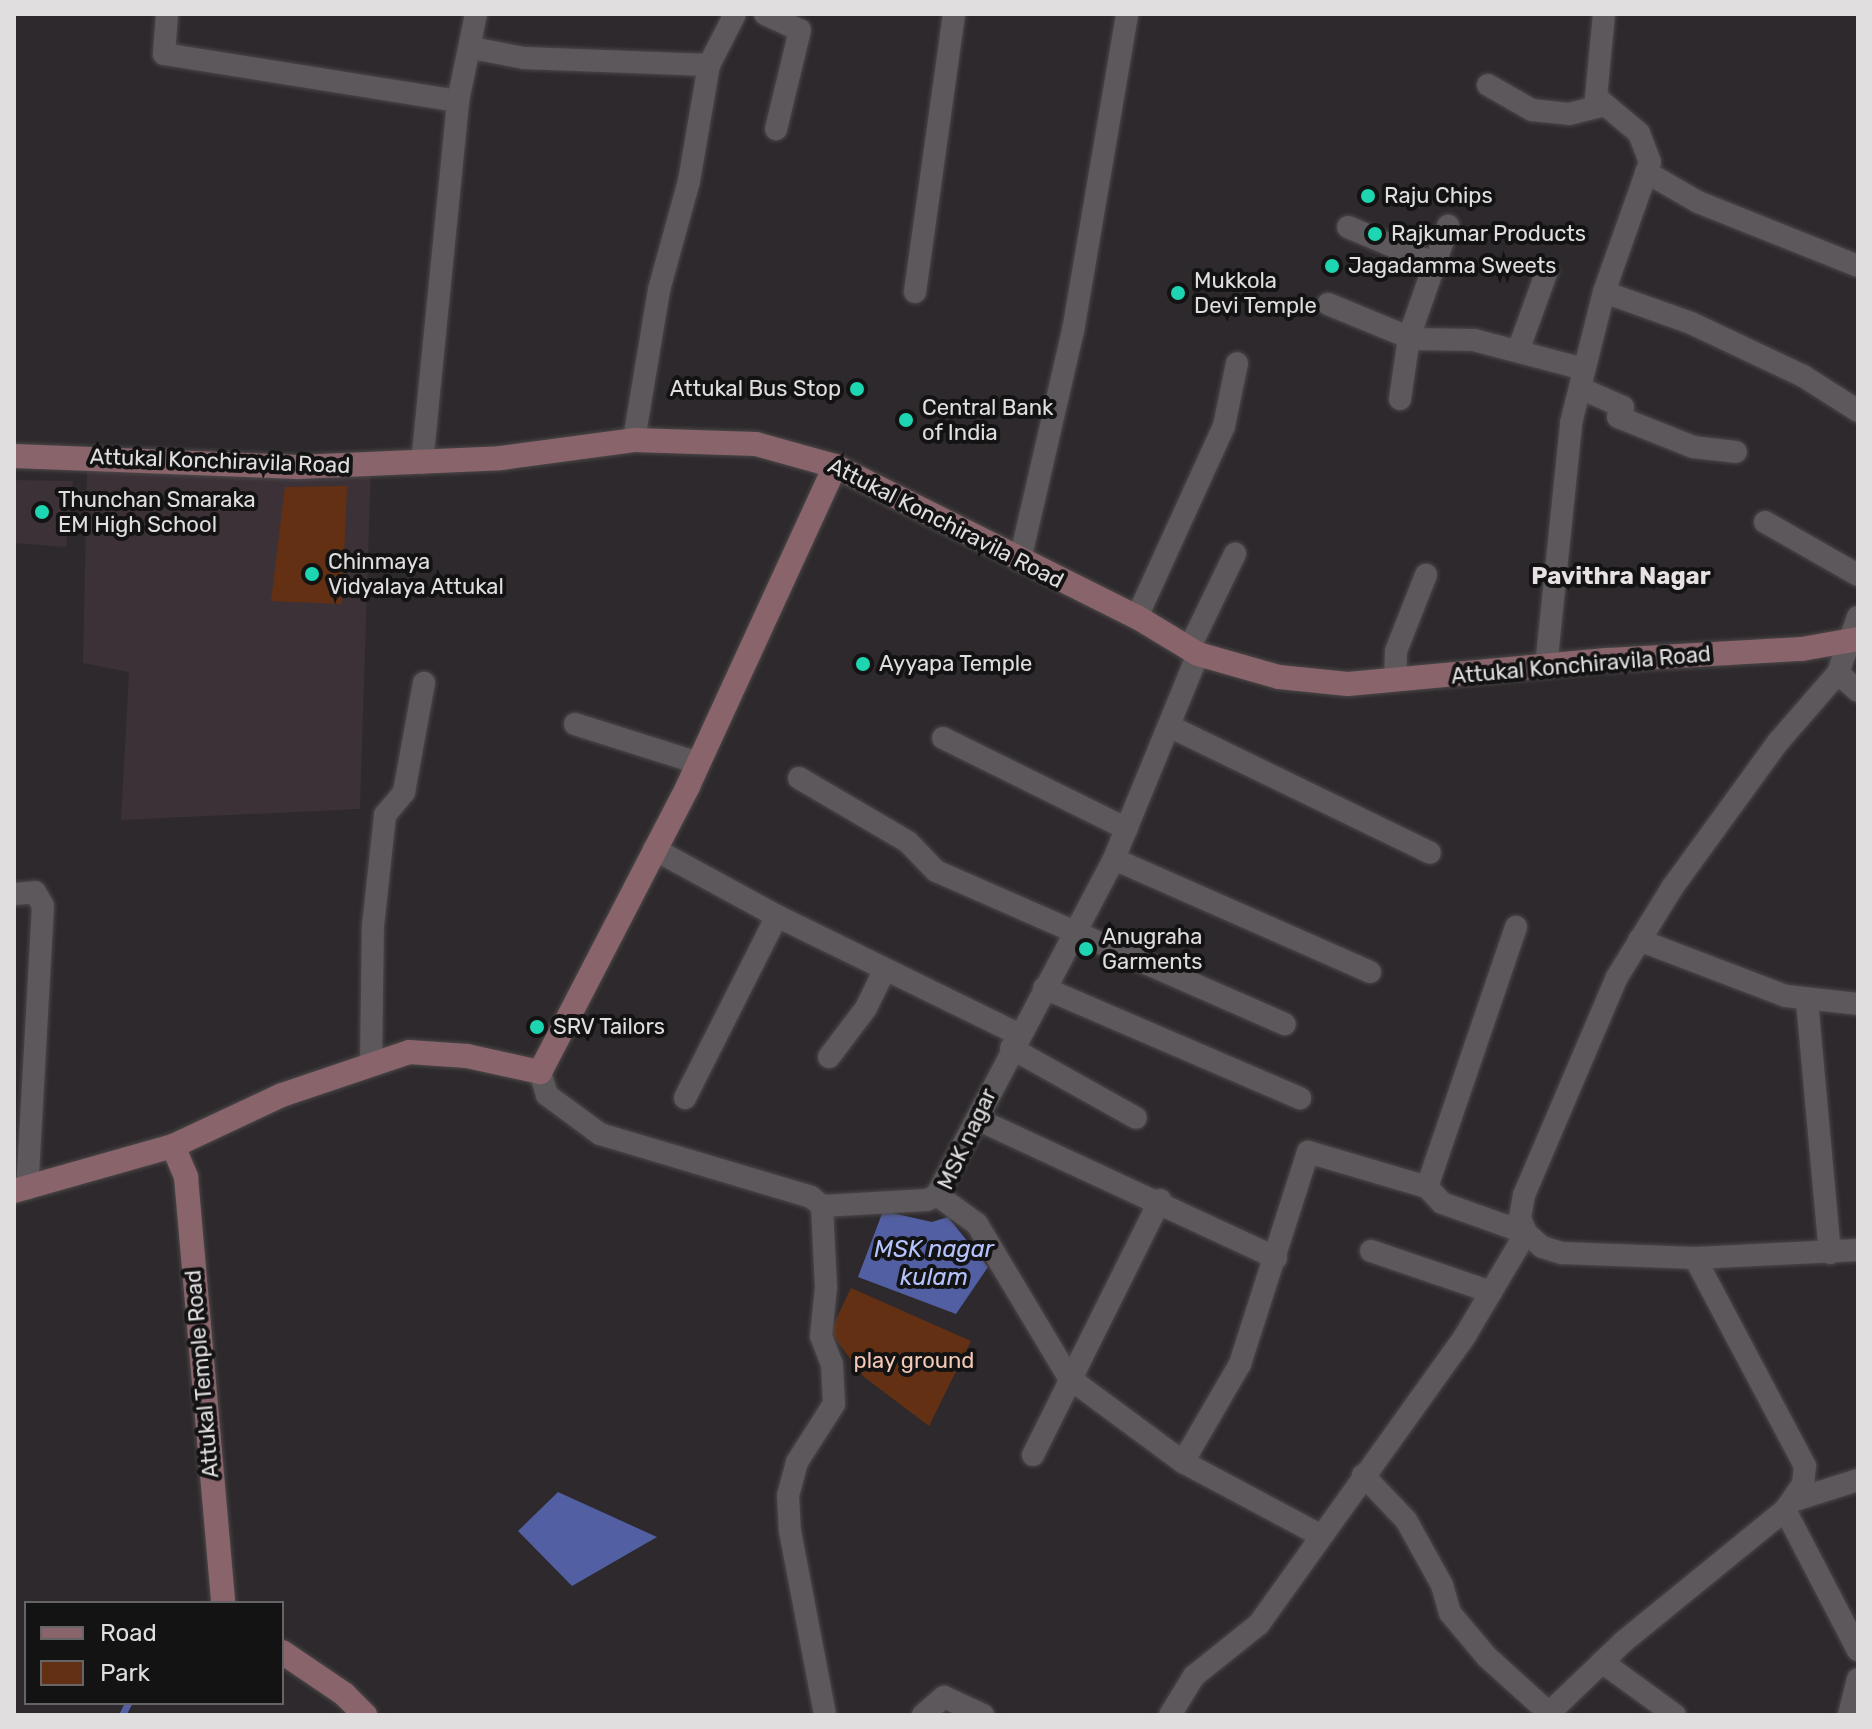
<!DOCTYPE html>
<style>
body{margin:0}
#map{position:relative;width:1872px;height:1729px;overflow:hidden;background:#2d292c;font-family:Rubik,sans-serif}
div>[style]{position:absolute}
.built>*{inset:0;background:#3b3137}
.green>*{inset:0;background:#643014}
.water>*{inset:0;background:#525fa3}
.stream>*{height:7px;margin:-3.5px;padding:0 3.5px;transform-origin:3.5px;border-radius:3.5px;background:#525fa3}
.roads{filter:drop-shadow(0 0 2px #4b4749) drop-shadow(0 0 2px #4b4749)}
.street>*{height:22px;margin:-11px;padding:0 11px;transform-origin:11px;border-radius:11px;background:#5d585b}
.secondary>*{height:24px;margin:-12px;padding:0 12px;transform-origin:12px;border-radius:12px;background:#89656b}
.dots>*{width:22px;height:22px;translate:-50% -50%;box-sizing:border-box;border:4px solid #141314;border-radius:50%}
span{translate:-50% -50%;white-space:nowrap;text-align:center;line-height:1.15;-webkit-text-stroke:8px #141314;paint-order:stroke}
.poi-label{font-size:22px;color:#e1dee0}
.left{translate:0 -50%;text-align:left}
.right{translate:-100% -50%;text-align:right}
.street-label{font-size:22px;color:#e1dee0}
.park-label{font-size:22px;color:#f4c9b5}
.neighbourhood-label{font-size:24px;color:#e7e1e4;font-weight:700}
.water-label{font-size:24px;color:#b5c4fe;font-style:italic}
.frame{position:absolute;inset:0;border:16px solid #e1dee0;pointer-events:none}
.legend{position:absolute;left:24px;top:1601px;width:260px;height:104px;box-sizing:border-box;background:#141314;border:2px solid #666466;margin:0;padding:10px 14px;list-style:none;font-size:24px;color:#e1dee0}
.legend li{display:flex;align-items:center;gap:16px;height:40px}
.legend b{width:40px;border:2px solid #666466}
</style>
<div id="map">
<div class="built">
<div style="clip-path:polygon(371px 465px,360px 809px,121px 820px,129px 672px,83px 663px,87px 468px)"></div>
<div style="clip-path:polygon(14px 480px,73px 481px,66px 547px,14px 543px)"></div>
</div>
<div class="green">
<div style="clip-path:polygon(347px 486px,342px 604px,271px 601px,285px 487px)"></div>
<div style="clip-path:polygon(851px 1288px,971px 1341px,929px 1426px,864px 1377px,830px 1332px)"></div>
</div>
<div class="water">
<div style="clip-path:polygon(883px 1211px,932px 1222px,948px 1217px,988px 1267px,956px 1314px,858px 1277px)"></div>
<div style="clip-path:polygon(558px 1492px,657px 1537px,572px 1586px,518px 1531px)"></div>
</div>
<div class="stream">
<div style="left:122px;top:1715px;width:13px;rotate:-63deg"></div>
</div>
<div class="roads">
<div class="street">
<div style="left:167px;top:14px;width:40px;rotate:94.3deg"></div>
<div style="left:164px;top:54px;width:298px;rotate:9.1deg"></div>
<div style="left:765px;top:14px;width:38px;rotate:25deg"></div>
<div style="left:800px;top:30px;width:102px;rotate:103.6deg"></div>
<div style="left:472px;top:48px;width:53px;rotate:10.9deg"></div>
<div style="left:524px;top:58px;width:185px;rotate:2.2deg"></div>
<div style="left:709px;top:65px;width:118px;rotate:99.8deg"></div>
<div style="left:689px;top:181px;width:113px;rotate:105.4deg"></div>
<div style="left:659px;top:290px;width:152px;rotate:99.5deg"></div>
<div style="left:709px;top:65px;width:57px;rotate:-63deg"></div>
<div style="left:1488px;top:85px;width:51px;rotate:29.6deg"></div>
<div style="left:1532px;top:110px;width:37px;rotate:6deg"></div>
<div style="left:1569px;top:114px;width:33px;rotate:-14deg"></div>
<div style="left:1646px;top:172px;width:60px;rotate:30deg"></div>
<div style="left:1698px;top:202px;width:172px;rotate:21.8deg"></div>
<div style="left:1348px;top:227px;width:95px;rotate:23deg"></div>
<div style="left:915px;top:292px;width:281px;rotate:-82deg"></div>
<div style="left:1604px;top:292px;width:92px;rotate:19.6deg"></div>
<div style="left:1691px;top:323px;width:124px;rotate:25.3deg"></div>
<div style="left:1803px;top:376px;width:65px;rotate:32.5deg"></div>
<div style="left:1328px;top:304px;width:92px;rotate:22.4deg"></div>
<div style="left:1413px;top:339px;width:61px;rotate:0.9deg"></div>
<div style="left:1474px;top:340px;width:114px;rotate:14.8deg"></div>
<div style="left:1518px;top:351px;width:85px;rotate:-70.1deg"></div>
<div style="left:1580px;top:388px;width:47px;rotate:23.8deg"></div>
<div style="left:1623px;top:407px;width:11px;rotate:117deg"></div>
<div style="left:1618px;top:417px;width:81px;rotate:21.8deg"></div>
<div style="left:1693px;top:447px;width:43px;rotate:6.6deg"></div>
<div style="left:1400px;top:399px;width:63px;rotate:-81.7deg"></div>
<div style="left:1409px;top:337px;width:118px;rotate:-70.6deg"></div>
<div style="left:422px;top:463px;width:364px;rotate:-84.3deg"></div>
<div style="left:458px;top:101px;width:89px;rotate:-78.3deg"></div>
<div style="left:1765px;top:522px;width:107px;rotate:29.7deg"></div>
<div style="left:1020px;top:560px;width:235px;rotate:-77deg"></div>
<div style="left:1073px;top:331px;width:322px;rotate:-80.3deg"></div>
<div style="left:1137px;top:617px;width:210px;rotate:-65.5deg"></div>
<div style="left:1224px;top:426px;width:64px;rotate:-78.3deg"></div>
<div style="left:1858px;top:617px;width:59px;rotate:109.7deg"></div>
<div style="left:1838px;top:673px;width:91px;rotate:131deg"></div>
<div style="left:1778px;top:742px;width:180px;rotate:126deg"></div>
<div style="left:1672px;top:888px;width:105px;rotate:121.7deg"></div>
<div style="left:1617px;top:977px;width:237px;rotate:113.1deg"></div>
<div style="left:1524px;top:1195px;width:23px;rotate:100deg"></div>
<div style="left:1520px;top:1218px;width:16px;rotate:68deg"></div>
<div style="left:1526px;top:1233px;width:21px;rotate:41deg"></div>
<div style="left:1542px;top:1247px;width:21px;rotate:17deg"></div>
<div style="left:1562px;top:1253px;width:133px;rotate:2.2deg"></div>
<div style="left:1695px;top:1258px;width:163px;rotate:-2.8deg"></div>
<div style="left:1189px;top:649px;width:106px;rotate:-64.2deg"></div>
<div style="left:1198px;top:654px;width:222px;rotate:112.3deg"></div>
<div style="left:1114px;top:859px;width:380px;rotate:117.8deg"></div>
<div style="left:937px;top:1195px;width:49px;rotate:35.9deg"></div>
<div style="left:977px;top:1224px;width:179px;rotate:59.1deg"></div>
<div style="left:1069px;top:1378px;width:142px;rotate:36.4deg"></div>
<div style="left:1183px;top:1462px;width:155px;rotate:28.1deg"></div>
<div style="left:1546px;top:667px;width:245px;rotate:-84.1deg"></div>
<div style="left:1571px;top:423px;width:135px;rotate:-75.9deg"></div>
<div style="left:1604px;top:292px;width:138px;rotate:-70.5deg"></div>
<div style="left:1650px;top:162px;width:31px;rotate:-111deg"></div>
<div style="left:1639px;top:133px;width:56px;rotate:-140.1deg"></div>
<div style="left:1596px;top:97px;width:83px;rotate:-84.5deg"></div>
<div style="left:1838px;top:673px;width:27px;rotate:42deg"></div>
<div style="left:1395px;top:680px;width:29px;rotate:-88deg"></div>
<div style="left:1396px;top:651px;width:82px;rotate:-68.5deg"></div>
<div style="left:575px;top:724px;width:129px;rotate:17.6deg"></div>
<div style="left:1169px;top:726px;width:290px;rotate:25.9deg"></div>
<div style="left:943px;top:738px;width:205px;rotate:26.3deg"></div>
<div style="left:799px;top:778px;width:126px;rotate:30.4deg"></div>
<div style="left:908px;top:842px;width:40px;rotate:46deg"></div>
<div style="left:936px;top:871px;width:381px;rotate:23.7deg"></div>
<div style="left:654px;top:849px;width:140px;rotate:28.6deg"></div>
<div style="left:777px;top:916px;width:268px;rotate:26.1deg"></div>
<div style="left:1114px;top:859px;width:280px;rotate:23.8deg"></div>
<div style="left:14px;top:894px;width:21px;rotate:-5deg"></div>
<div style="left:35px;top:892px;width:16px;rotate:60deg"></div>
<div style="left:43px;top:906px;width:283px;rotate:93.2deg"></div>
<div style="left:1639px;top:940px;width:157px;rotate:20.9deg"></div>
<div style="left:1786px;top:996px;width:72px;rotate:6.3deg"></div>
<div style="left:1044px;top:988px;width:279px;rotate:23.3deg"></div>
<div style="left:1807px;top:1001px;width:253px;rotate:84.8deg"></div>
<div style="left:1011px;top:1048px;width:143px;rotate:29.2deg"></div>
<div style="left:829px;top:1057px;width:61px;rotate:-52.9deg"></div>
<div style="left:866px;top:1008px;width:43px;rotate:-64deg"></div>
<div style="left:371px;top:1064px;width:138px;rotate:-89.2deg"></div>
<div style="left:373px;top:926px;width:112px;rotate:-83.8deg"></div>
<div style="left:385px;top:815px;width:30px;rotate:-50deg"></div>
<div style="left:404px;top:792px;width:111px;rotate:-79.6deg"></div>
<div style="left:540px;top:1072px;width:24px;rotate:73deg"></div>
<div style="left:547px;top:1095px;width:66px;rotate:36.3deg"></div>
<div style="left:600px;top:1134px;width:220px;rotate:16.6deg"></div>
<div style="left:811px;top:1197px;width:14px;rotate:39deg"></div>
<div style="left:822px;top:1206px;width:81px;rotate:87.2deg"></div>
<div style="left:826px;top:1287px;width:49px;rotate:95.8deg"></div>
<div style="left:821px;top:1336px;width:30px;rotate:69deg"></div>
<div style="left:832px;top:1364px;width:40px;rotate:87.1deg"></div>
<div style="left:834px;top:1404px;width:69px;rotate:122.5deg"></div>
<div style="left:797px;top:1462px;width:34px;rotate:105deg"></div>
<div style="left:788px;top:1495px;width:36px;rotate:87deg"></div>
<div style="left:790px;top:1531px;width:187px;rotate:79.2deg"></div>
<div style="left:685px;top:1098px;width:204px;rotate:-63.2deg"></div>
<div style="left:977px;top:1119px;width:330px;rotate:24.9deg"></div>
<div style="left:1427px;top:1187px;width:275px;rotate:-71.1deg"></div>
<div style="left:822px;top:1206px;width:105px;rotate:-3.3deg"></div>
<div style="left:927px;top:1200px;width:11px;rotate:-27deg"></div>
<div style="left:1371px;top:1251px;width:127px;rotate:18.9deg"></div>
<div style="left:1033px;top:1455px;width:285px;rotate:-63.5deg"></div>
<div style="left:1363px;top:1475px;width:62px;rotate:46.3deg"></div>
<div style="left:1406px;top:1520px;width:74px;rotate:61deg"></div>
<div style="left:1442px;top:1585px;width:29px;rotate:74deg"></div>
<div style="left:1450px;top:1613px;width:57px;rotate:49.9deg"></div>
<div style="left:1487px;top:1657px;width:84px;rotate:42.1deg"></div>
<div style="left:1795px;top:1500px;width:66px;rotate:-17.6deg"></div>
<div style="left:1785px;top:1510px;width:158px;rotate:62.5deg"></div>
<div style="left:1602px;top:1662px;width:90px;rotate:36deg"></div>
<div style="left:923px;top:1715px;width:28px;rotate:-41deg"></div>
<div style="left:944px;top:1697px;width:43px;rotate:24.8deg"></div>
<div style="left:1170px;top:1715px;width:46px;rotate:-58.4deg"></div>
<div style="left:1194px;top:1676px;width:83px;rotate:-38.7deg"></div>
<div style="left:1259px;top:1624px;width:354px;rotate:-54.4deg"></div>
<div style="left:1465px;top:1336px;width:120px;rotate:-59.4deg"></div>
<div style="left:1526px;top:1233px;width:89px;rotate:-160.3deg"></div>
<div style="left:1442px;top:1203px;width:22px;rotate:-133deg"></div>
<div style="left:1427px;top:1187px;width:124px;rotate:-163.6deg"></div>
<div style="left:1308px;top:1152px;width:223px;rotate:107.8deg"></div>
<div style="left:1240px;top:1364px;width:113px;rotate:120.2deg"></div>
<div style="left:1547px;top:1715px;width:105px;rotate:-43.8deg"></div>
<div style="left:1623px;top:1642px;width:209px;rotate:-39.2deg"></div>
<div style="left:1785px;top:1510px;width:32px;rotate:-55deg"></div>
<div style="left:1803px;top:1484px;width:18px;rotate:-84deg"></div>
<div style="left:1805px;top:1466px;width:235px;rotate:-117.9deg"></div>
<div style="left:1849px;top:1715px;width:37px;rotate:-76deg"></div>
</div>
<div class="secondary">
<div style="left:14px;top:456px;width:284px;rotate:2.2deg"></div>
<div style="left:298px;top:467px;width:203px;rotate:-2.5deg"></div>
<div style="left:501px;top:458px;width:134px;rotate:-7.7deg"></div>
<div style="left:634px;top:440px;width:122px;rotate:1.9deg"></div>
<div style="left:756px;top:444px;width:82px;rotate:15.6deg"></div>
<div style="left:835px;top:466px;width:338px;rotate:26.6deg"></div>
<div style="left:1137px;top:617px;width:71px;rotate:31.2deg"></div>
<div style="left:1198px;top:654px;width:84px;rotate:15.9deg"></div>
<div style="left:1279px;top:677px;width:69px;rotate:5.8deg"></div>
<div style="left:1348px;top:684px;width:262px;rotate:-5.3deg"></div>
<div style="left:1609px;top:660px;width:193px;rotate:-3.3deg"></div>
<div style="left:1802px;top:649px;width:57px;rotate:-10.1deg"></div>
<div style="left:173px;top:1146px;width:34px;rotate:67deg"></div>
<div style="left:186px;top:1177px;width:428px;rotate:85deg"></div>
<div style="left:14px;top:1191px;width:165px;rotate:-15.8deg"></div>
<div style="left:173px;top:1146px;width:120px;rotate:-25.1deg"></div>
<div style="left:282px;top:1095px;width:134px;rotate:-18.7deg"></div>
<div style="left:409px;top:1052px;width:58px;rotate:3.9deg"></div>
<div style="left:467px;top:1056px;width:75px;rotate:12.4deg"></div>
<div style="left:540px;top:1072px;width:322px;rotate:-62.6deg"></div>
<div style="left:688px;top:786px;width:352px;rotate:-65.3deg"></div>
<div style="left:282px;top:1652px;width:75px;rotate:34.1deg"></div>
<div style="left:344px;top:1694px;width:30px;rotate:45deg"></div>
</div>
</div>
<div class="dots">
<div style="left:1368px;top:196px;background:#1ed5b1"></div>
<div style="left:1375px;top:234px;background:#1ed5b1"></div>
<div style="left:1332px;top:266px;background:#1ed5b1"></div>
<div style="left:1178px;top:293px;background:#1ed5b1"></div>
<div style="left:857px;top:389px;background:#1ed5b1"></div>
<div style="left:906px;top:420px;background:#1ed5b1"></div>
<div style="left:42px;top:512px;background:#1ed5b1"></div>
<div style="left:312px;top:574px;background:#1ed5b1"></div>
<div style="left:863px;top:664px;background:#1ed5b1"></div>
<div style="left:1086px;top:949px;background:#1ed5b1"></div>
<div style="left:537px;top:1027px;background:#1ed5b1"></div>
</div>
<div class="poi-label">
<span class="left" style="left:1384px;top:196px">Raju Chips</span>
<span class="left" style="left:1391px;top:234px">Rajkumar Products</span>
<span class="left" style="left:1348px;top:266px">Jagadamma Sweets</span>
<span class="left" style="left:1194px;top:293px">Mukkola<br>Devi Temple</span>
<span class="right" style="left:841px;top:389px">Attukal Bus Stop</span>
<span class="left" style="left:922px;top:420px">Central Bank<br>of India</span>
<span class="left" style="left:58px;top:512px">Thunchan Smaraka<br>EM High School</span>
<span class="left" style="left:328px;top:574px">Chinmaya<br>Vidyalaya Attukal</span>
<span class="left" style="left:879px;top:664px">Ayyapa Temple</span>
<span class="left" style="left:1102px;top:949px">Anugraha<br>Garments</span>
<span class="left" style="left:553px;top:1027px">SRV Tailors</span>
</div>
<div class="street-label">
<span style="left:220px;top:461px;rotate:2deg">Attukal Konchiravila Road</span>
<span style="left:946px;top:523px;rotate:27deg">Attukal Konchiravila Road</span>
<span style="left:1581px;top:665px;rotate:-5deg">Attukal Konchiravila Road</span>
<span style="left:967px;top:1139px;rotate:-65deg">MSK nagar</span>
<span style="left:202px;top:1374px;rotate:-95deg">Attukal Temple Road</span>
</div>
<div class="park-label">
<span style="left:914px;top:1361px">play ground</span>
</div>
<div class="neighbourhood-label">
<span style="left:1621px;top:577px">Pavithra Nagar</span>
</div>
<div class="water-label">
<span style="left:934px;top:1264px">MSK nagar<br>kulam</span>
</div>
<div class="frame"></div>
<ul class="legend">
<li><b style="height:10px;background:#89656b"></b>Road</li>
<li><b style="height:22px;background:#643014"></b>Park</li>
</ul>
</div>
